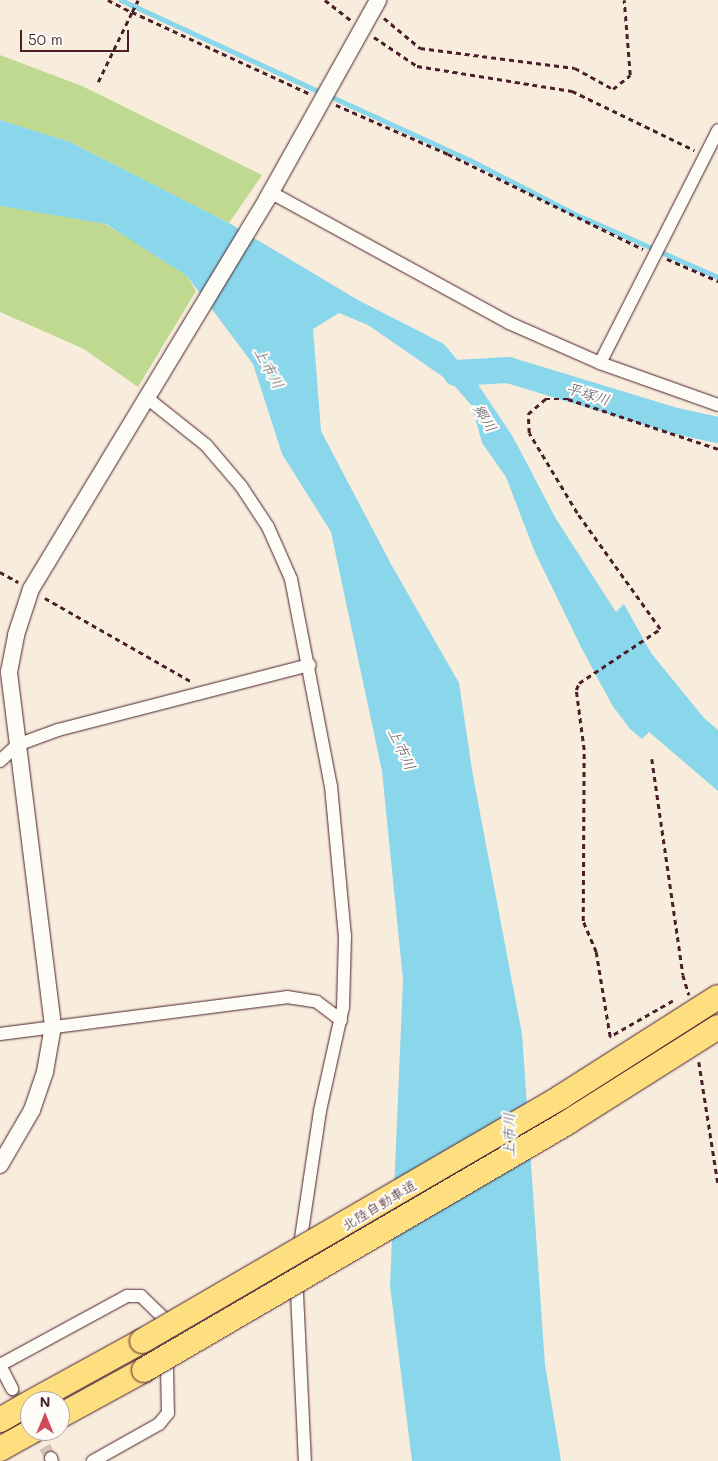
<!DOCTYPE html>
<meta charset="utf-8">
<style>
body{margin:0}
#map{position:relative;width:718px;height:1461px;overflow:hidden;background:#f8ecdc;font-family:Mali,"Klee One",sans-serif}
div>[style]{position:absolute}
.green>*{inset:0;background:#bfd990}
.water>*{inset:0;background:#8ad6ea}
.stream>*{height:4.5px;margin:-2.25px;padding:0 2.25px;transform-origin:2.25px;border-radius:2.25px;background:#8ad6ea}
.river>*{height:26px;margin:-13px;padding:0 13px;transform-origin:13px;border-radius:13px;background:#8ad6ea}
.minor-tunnel>*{height:12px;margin-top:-6px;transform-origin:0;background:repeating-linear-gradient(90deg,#d5c3b9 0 12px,transparent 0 18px)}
.path>*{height:2.5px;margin-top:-1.25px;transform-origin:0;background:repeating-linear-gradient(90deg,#4a1f2b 0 5px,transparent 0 9px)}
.roads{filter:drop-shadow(0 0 1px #4a1f2b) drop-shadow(0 0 1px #4a1f2b)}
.minor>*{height:12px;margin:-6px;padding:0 6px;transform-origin:6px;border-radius:6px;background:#fdfcf7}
.tertiary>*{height:16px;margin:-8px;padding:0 8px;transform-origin:8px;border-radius:8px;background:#fdfcf7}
.motorway>*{height:24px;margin:-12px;padding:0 12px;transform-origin:12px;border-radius:12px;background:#fedf80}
.bridges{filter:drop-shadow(0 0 1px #4a1f2b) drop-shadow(0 0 1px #4a1f2b)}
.motorway-bridge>*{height:24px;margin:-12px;padding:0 12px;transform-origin:12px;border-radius:12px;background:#fedf80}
span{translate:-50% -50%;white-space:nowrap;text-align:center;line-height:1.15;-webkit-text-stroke:4.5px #fdfcf7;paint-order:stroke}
.street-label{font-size:14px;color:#4a1f2b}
.water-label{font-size:15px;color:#5d5664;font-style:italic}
.north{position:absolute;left:20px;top:1391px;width:50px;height:50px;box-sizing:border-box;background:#fdfcf7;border:1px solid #b5a4a5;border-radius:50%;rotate:0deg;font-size:14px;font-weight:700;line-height:20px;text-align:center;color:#4a1f2b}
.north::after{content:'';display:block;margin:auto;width:18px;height:22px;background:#d1495b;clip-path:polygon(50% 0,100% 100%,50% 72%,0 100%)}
.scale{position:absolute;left:20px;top:30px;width:109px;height:22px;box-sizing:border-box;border:2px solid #4a1f2b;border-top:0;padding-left:6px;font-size:15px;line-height:18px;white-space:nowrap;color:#4a1f2b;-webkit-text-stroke:4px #fdfcf7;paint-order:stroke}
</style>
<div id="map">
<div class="green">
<div style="clip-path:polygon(0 55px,82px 86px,262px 175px,229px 223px,70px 142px,0 120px)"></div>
<div style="clip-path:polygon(0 206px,103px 223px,184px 271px,196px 291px,138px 387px,84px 349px,0 312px)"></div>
</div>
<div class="water">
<div style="clip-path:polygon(0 120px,70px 142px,229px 223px,358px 300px,444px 344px,479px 386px,513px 437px,556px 519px,616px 612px,624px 604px,651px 653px,704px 718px,718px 730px,718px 791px,649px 732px,642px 739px,630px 729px,612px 705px,581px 647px,534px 550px,506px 477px,482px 443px,472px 406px,452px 383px,368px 325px,339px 313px,313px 329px,321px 431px,392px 566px,459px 683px,473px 776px,522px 1034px,545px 1365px,561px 1461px,412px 1461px,390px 1286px,403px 980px,382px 771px,331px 532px,282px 454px,253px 364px,187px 276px,106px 224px,0 206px)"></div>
</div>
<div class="stream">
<div style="left:121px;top:0;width:221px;rotate:24.8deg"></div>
<div style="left:330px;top:96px;width:154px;rotate:24.6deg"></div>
<div style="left:470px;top:160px;width:118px;rotate:27.2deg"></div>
<div style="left:575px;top:214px;width:156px;rotate:23.8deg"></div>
</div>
<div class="river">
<div style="left:456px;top:373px;width:52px;rotate:-3.3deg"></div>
<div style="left:508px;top:370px;width:176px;rotate:16.9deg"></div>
<div style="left:676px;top:421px;width:43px;rotate:12.1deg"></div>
</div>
<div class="minor-tunnel">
<div style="left:12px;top:1389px;width:36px;rotate:60deg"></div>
<div style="left:36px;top:1431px;width:31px;rotate:61deg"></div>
</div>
<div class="path">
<div style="left:108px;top:0;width:27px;rotate:27deg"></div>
<div style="left:132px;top:12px;width:13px;rotate:-63deg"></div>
<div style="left:325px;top:0;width:33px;rotate:38deg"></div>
<div style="left:384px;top:18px;width:47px;rotate:39.8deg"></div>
<div style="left:420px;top:48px;width:156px;rotate:7.4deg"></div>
<div style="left:575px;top:68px;width:43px;rotate:28.9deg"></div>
<div style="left:613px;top:89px;width:22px;rotate:-39deg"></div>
<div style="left:630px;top:75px;width:75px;rotate:-94.6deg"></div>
<div style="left:374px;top:37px;width:52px;rotate:34deg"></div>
<div style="left:417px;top:66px;width:157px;rotate:9.2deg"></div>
<div style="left:572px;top:91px;width:136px;rotate:25.8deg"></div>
<div style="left:98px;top:82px;width:78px;rotate:-64.1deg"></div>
<div style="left:132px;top:12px;width:196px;rotate:24.7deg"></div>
<div style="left:336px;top:105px;width:122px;rotate:23.6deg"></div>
<div style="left:448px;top:154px;width:217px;rotate:26deg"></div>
<div style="left:667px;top:259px;width:56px;rotate:23.3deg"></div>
<div style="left:0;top:572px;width:21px;rotate:29deg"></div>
<div style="left:45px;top:598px;width:169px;rotate:29.7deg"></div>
<div style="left:652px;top:759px;width:218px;rotate:81.8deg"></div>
<div style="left:683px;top:975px;width:21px;rotate:73deg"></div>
<div style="left:673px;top:1001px;width:73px;rotate:150.3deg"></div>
<div style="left:610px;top:1037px;width:86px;rotate:-99.4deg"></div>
<div style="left:596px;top:952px;width:34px;rotate:-113deg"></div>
<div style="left:583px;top:921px;width:171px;rotate:-89.7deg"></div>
<div style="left:584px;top:750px;width:61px;rotate:-97.6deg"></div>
<div style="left:576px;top:690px;width:8px;rotate:-67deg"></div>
<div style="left:579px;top:683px;width:97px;rotate:-33.7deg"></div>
<div style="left:660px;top:629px;width:143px;rotate:-125.6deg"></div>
<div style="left:577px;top:513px;width:93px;rotate:-121deg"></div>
<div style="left:529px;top:433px;width:19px;rotate:-93deg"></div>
<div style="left:528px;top:414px;width:23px;rotate:-41deg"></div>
<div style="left:545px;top:399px;width:23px"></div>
<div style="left:568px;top:399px;width:158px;rotate:18.4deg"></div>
<div style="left:699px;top:1062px;width:123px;rotate:81.1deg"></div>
</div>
<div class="roads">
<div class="minor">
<div style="left:270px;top:192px;width:273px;rotate:28.7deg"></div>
<div style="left:509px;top:323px;width:99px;rotate:23.7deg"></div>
<div style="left:600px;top:363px;width:261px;rotate:-63.1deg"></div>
<div style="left:600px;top:363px;width:125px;rotate:19.6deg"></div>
<div style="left:147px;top:398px;width:75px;rotate:38.5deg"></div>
<div style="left:206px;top:445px;width:54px;rotate:49.5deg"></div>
<div style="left:241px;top:486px;width:49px;rotate:56.6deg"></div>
<div style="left:268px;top:527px;width:57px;rotate:66.1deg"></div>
<div style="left:291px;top:579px;width:211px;rotate:79.1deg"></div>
<div style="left:331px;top:786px;width:151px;rotate:84.7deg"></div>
<div style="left:345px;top:936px;width:71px;rotate:91.6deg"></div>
<div style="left:343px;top:1007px;width:107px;rotate:102.5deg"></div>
<div style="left:320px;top:1111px;width:163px;rotate:98.5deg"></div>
<div style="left:296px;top:1272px;width:189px;rotate:87.3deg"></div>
<div style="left:0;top:761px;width:23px;rotate:-43deg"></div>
<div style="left:17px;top:745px;width:44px;rotate:-20.1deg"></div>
<div style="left:58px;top:730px;width:260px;rotate:-14.5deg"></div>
<div style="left:0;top:1034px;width:289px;rotate:-7.3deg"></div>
<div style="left:287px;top:997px;width:30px;rotate:9deg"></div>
<div style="left:317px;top:1002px;width:30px;rotate:37deg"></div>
<div style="left:0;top:1365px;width:145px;rotate:-28.5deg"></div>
<div style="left:127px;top:1296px;width:14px"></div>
<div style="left:141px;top:1296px;width:35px;rotate:44deg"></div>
<div style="left:166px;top:1320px;width:93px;rotate:88.8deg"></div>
<div style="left:168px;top:1413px;width:14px;rotate:129deg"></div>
<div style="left:159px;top:1424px;width:76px;rotate:150.7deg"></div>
<div style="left:0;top:1365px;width:27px;rotate:63deg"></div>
<div style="left:51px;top:1458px;width:3px;rotate:72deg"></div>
</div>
<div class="tertiary">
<div style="left:0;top:1165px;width:64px;rotate:-59.8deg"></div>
<div style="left:32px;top:1110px;width:40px;rotate:-71.1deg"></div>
<div style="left:45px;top:1072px;width:47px;rotate:-80.1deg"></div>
<div style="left:53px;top:1026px;width:357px;rotate:-97.1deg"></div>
<div style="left:9px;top:672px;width:38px;rotate:-79deg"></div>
<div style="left:16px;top:635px;width:48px;rotate:-71.9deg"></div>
<div style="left:31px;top:589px;width:456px;rotate:-58.8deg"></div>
<div style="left:267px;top:199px;width:228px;rotate:-60.8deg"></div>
</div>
<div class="motorway">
<div style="left:33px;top:1401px;width:124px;rotate:-28.8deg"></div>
<div style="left:60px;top:1416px;width:96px;rotate:-28.7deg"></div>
<div style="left:0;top:1420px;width:34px;rotate:-30deg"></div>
<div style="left:0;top:1449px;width:38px;rotate:-29deg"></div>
</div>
</div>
<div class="bridges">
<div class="motorway-bridge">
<div style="left:142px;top:1341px;width:485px;rotate:-30.2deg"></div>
<div style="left:561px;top:1097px;width:186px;rotate:-32.5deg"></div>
<div style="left:144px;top:1370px;width:491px;rotate:-30.3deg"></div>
<div style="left:568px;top:1122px;width:178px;rotate:-32.3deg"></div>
</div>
</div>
<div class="street-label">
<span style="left:379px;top:1205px;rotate:-31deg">北陸自動車道</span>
</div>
<div class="water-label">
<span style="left:269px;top:368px;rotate:61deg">上市川</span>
<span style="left:588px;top:394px;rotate:17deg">平塚川</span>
<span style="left:485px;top:418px;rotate:59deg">郷川</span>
<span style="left:402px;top:749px;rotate:65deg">上市川</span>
<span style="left:509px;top:1135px;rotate:-90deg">上市川</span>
</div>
<div class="north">N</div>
<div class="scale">50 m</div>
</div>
